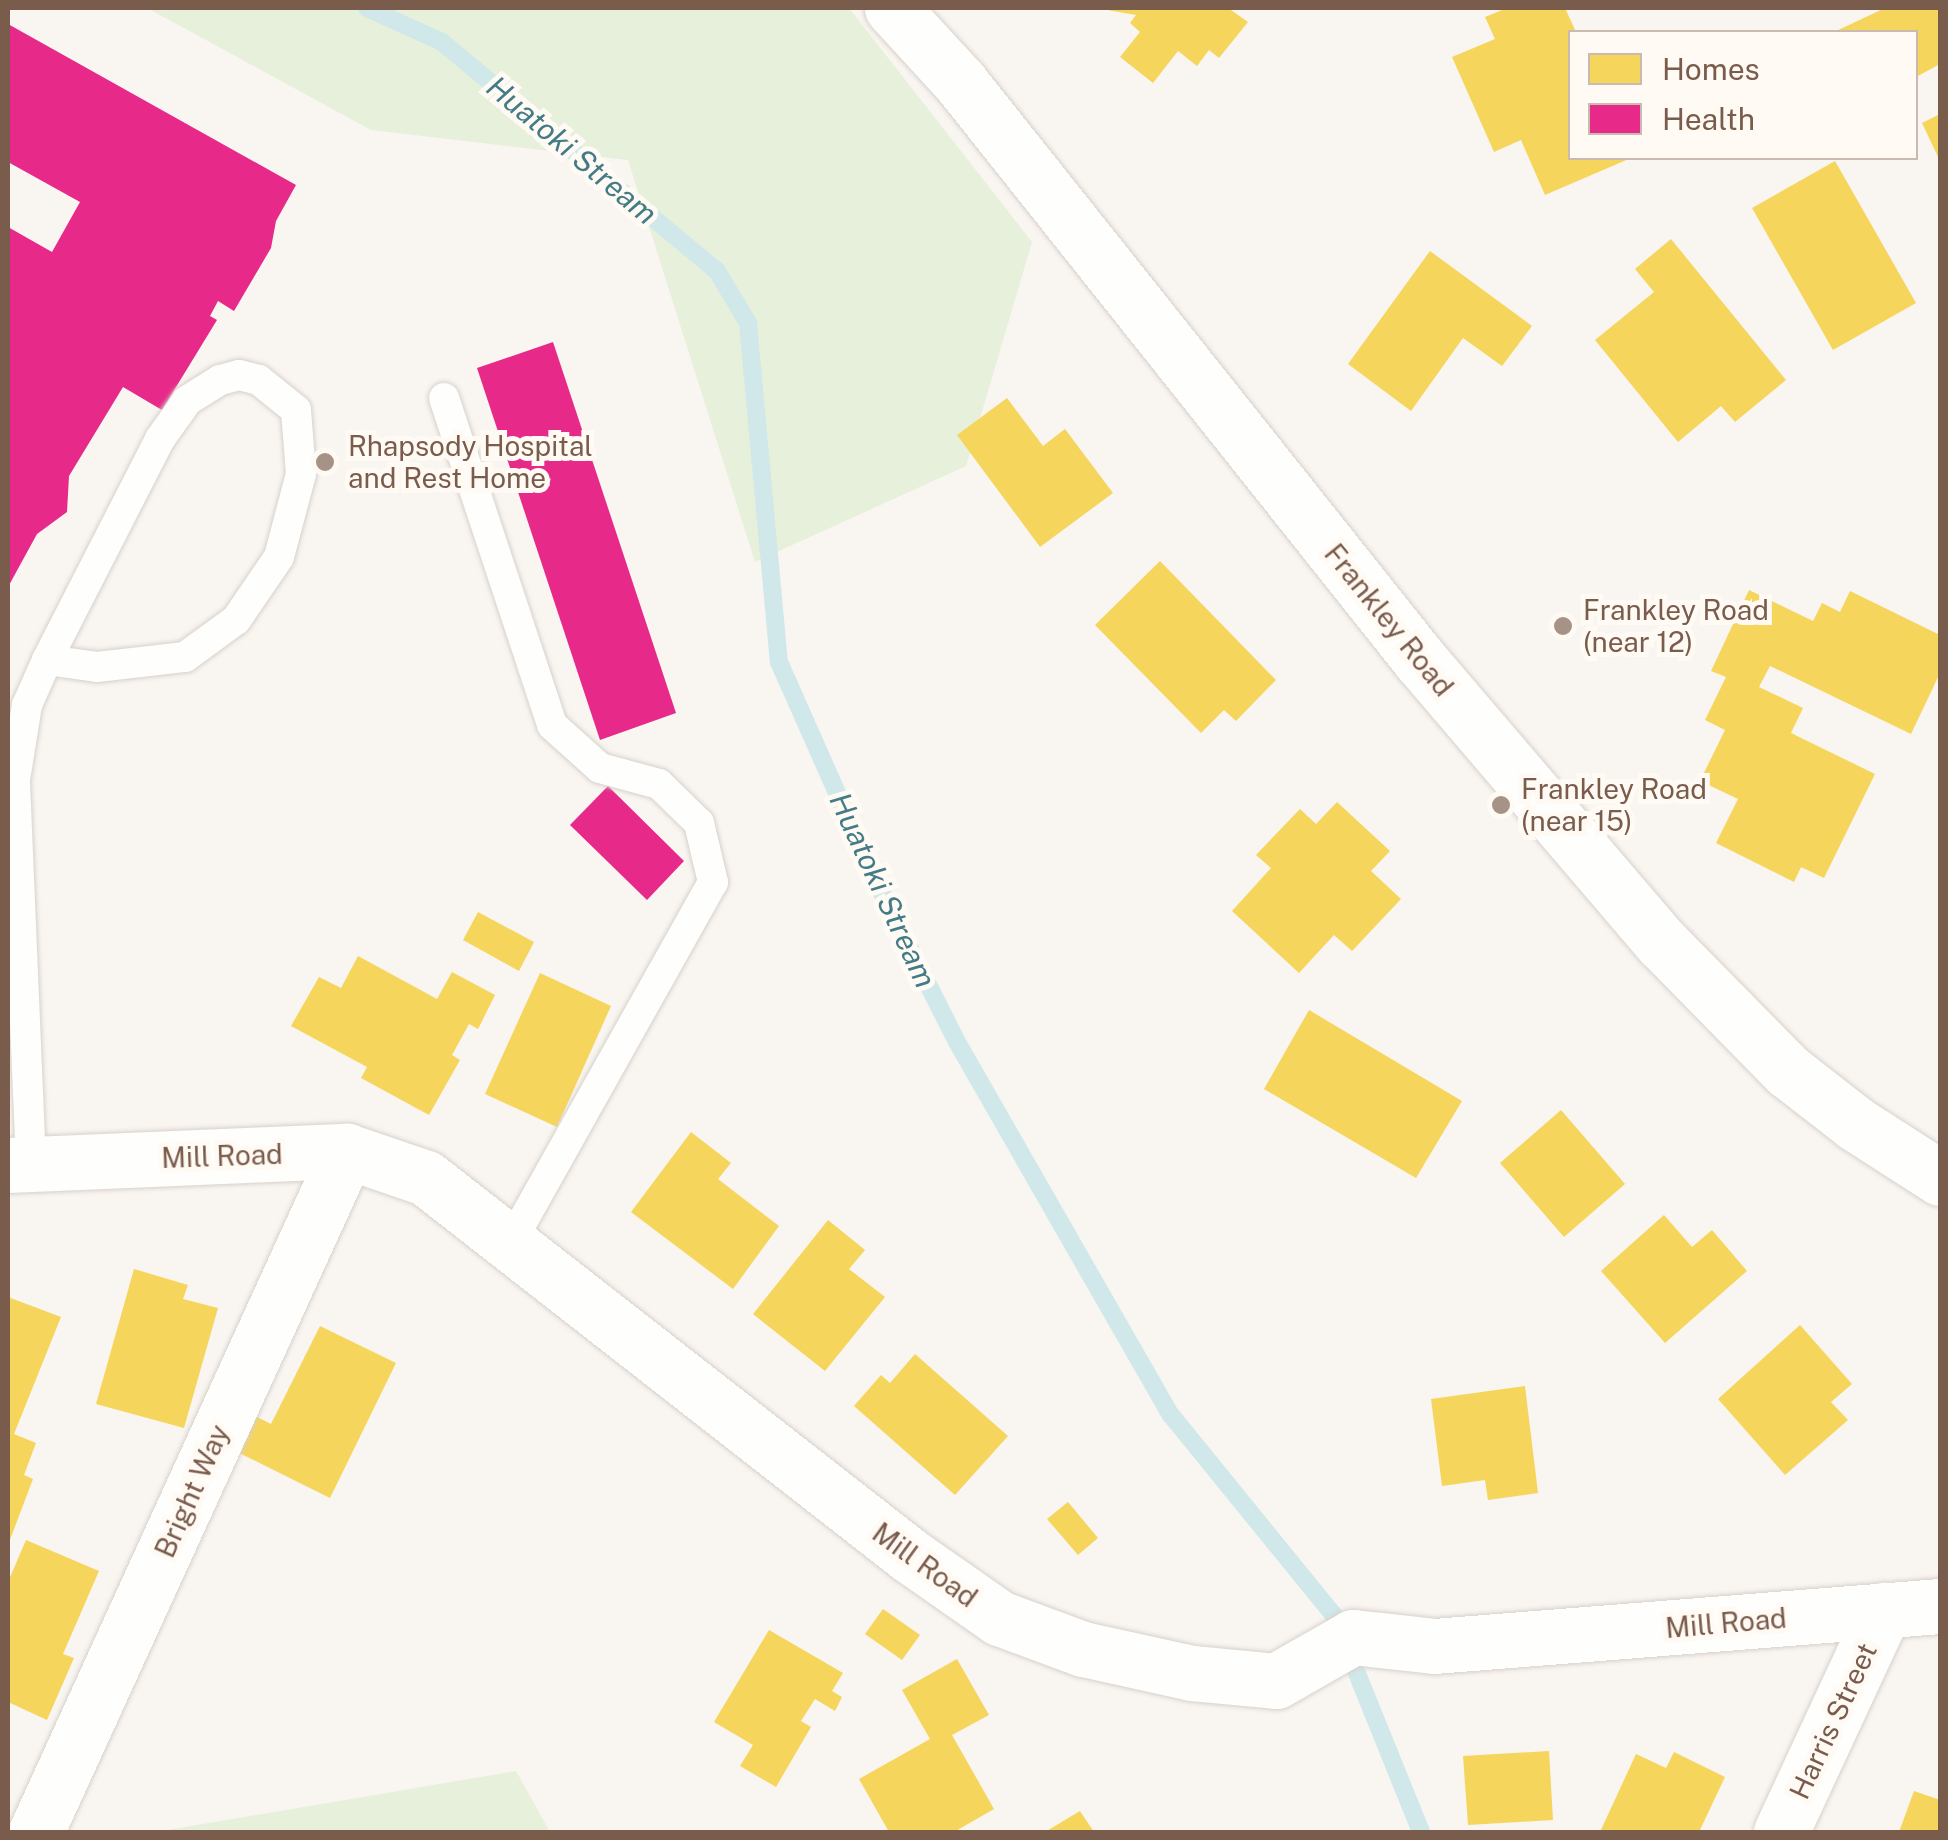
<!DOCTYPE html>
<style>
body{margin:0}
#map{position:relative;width:1948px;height:1840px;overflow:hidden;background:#f9f5f0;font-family:"Public Sans",sans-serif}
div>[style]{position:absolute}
.green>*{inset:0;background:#e7f0db}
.homes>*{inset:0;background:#f6d55c}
.health>*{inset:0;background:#e7298a}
.stream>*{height:18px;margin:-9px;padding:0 9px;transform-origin:9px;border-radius:9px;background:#d0e8ea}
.roads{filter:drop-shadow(0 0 2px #d7d1cb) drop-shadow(0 0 2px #d7d1cb)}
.service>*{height:30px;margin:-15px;padding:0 15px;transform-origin:15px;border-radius:15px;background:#fefefd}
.minor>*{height:55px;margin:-27.5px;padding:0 27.5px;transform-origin:27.5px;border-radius:27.5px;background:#fefefd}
.tertiary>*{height:55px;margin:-27.5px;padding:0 27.5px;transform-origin:27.5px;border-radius:27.5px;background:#fefefd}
.dots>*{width:28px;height:28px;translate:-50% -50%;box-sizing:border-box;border:5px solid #fffaf3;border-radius:50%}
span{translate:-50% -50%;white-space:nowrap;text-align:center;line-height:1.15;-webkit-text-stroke:10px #fffaf3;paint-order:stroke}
.poi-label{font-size:28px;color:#7a5c4d}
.left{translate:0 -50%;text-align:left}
.street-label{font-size:28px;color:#7a5c4d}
.water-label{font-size:30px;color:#437c86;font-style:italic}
.frame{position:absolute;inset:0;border:10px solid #7a5c4d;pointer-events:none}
.legend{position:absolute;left:1568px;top:30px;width:350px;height:130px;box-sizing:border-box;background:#fffaf3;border:2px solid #cabbb1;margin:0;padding:12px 18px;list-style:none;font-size:30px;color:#7a5c4d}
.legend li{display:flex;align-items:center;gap:20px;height:50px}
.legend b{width:50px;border:2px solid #cabbb1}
</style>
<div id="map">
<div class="green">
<div style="clip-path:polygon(147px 8px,849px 8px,1032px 242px,966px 466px,755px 562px,628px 160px,371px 130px)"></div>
<div style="clip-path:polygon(516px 1771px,550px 1832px,156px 1832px)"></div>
</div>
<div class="homes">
<div style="clip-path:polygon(1096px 8px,1228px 8px,1248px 22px,1219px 58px,1209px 50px,1197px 66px,1178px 51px,1153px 83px,1120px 57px,1140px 32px,1130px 23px,1136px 15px)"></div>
<div style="clip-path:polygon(1507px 8px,1565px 8px,1576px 32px,1570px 32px,1570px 158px,1631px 158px,1545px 195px,1521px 140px,1494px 152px,1452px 57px,1495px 39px,1485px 17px)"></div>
<div style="clip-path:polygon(1885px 8px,1940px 8px,1940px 64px,1916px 77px,1916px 32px,1834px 32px)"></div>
<div style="clip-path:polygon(1940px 114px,1940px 161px,1922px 123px)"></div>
<div style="clip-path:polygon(1835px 161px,1916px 303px,1833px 350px,1752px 208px)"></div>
<div style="clip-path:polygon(1671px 239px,1786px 380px,1735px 422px,1721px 406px,1678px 442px,1595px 340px,1654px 292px,1635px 269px)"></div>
<div style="clip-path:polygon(1430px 251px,1532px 326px,1502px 366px,1463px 338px,1411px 411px,1348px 364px)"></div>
<div style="clip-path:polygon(1007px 398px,1043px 446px,1065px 429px,1113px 493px,1040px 547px,957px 435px)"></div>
<div style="clip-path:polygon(1160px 561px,1276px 680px,1236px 721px,1224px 710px,1201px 733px,1095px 625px)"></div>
<div style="clip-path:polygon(1749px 590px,1813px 621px,1822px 603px,1840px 612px,1850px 591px,1940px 635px,1940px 673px,1911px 734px,1770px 666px,1759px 687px,1803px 708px,1791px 733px,1875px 774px,1824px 878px,1801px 867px,1794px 882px,1716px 843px,1738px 799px,1700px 781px,1725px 730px,1705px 720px,1726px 677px,1711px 671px)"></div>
<div style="clip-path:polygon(1337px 802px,1390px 851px,1371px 871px,1401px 899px,1352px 951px,1334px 935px,1299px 973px,1232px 911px,1271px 868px,1256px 855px,1300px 809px,1316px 824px)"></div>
<div style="clip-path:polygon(478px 912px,534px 942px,519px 971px,463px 940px)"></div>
<div style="clip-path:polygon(358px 956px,437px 999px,452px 972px,495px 995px,478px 1029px,469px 1024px,452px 1055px,460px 1060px,429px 1115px,361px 1078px,367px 1067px,291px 1026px,319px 977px,341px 988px)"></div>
<div style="clip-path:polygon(540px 973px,611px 1006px,557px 1127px,485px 1094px)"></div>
<div style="clip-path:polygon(1309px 1010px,1462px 1101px,1416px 1178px,1264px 1089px)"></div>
<div style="clip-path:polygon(1561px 1110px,1625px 1184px,1564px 1237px,1500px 1163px)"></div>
<div style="clip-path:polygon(691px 1132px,731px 1163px,718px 1179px,779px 1226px,733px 1289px,631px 1212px)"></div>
<div style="clip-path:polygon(1664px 1215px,1692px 1247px,1712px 1230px,1747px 1271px,1665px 1343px,1601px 1271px)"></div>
<div style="clip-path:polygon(828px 1220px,865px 1250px,849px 1269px,885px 1297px,825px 1371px,753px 1314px)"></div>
<div style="clip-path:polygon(134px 1269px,188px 1285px,183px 1299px,218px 1308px,184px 1428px,96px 1404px)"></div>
<div style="clip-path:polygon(8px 1297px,61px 1317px,14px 1434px,36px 1443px,24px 1475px,33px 1479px,8px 1545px)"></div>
<div style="clip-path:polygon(1800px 1325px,1852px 1384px,1831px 1402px,1848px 1420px,1785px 1475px,1718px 1399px)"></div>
<div style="clip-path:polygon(320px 1326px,396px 1363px,330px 1498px,225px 1446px,243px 1410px,271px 1424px)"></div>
<div style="clip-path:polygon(915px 1354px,1008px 1436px,955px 1495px,854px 1406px,881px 1375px,890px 1383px)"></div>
<div style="clip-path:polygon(1525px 1386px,1538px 1493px,1488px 1500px,1485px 1480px,1442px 1486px,1431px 1399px)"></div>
<div style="clip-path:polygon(1068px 1502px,1098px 1538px,1078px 1555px,1047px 1519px)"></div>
<div style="clip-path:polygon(26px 1540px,99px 1571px,63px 1654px,74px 1658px,47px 1720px,8px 1702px,8px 1582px)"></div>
<div style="clip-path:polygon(883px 1609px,920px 1635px,902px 1660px,865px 1634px)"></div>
<div style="clip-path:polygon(769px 1630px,843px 1673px,832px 1691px,842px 1697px,835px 1711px,815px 1699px,801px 1721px,811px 1727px,776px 1787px,740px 1766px,753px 1745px,714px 1722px)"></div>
<div style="clip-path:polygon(957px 1659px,989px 1715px,952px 1735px,994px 1809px,954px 1832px,889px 1832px,859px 1779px,930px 1739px,902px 1690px)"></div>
<div style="clip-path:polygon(1549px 1751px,1553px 1820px,1468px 1825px,1463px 1756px)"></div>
<div style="clip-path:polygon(1674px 1752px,1725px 1777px,1699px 1832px,1600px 1832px,1636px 1754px,1666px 1768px)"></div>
<div style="clip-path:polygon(1914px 1791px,1940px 1800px,1940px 1832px,1899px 1832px)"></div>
<div style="clip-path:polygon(1080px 1811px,1094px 1832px,1045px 1832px)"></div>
</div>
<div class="health">
<div style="clip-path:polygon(8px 24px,296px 185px,276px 221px,271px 248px,234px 311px,218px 301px,210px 316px,217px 320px,162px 410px,123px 387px,69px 476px,67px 512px,37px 534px,8px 587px,8px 227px,52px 252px,80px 202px,8px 162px)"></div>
<div style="clip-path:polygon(553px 342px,676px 713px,600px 740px,477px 368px)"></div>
<div style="clip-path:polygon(608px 786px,684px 861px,647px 900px,570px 825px)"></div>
</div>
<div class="stream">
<div style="left:367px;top:8px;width:82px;rotate:24.4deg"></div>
<div style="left:442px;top:42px;width:358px;rotate:39.8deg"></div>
<div style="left:717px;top:271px;width:61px;rotate:59.2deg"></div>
<div style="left:748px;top:323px;width:340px;rotate:84.8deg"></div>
<div style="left:779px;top:662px;width:240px;rotate:66.1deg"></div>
<div style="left:876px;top:881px;width:180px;rotate:63.3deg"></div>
<div style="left:957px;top:1042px;width:430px;rotate:60.2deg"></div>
<div style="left:1171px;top:1415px;width:257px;rotate:50.9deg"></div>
<div style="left:1333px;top:1614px;width:235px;rotate:68deg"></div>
</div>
<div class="roads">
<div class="service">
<div style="left:444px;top:398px;width:344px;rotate:71.7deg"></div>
<div style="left:552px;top:725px;width:64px;rotate:41.9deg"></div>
<div style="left:600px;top:768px;width:61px;rotate:15.2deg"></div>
<div style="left:659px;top:784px;width:56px;rotate:44.3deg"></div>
<div style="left:699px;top:823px;width:61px;rotate:76.7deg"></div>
<div style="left:713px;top:882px;width:415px;rotate:119.3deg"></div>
<div style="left:31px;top:1164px;width:384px;rotate:-92.4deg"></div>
<div style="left:15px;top:780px;width:76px;rotate:-80.9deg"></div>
<div style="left:27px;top:705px;width:49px;rotate:-66deg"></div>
<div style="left:47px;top:660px;width:50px;rotate:8deg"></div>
<div style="left:97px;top:667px;width:89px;rotate:-6.5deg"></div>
<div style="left:185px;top:657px;width:63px;rotate:-36deg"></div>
<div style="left:236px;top:620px;width:76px;rotate:-55.7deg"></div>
<div style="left:279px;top:557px;width:86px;rotate:-75.2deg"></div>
<div style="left:301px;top:474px;width:64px;rotate:-94.5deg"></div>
<div style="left:296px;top:410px;width:48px;rotate:-141deg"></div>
<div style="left:259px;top:380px;width:21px;rotate:-166deg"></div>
<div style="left:239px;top:375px;width:20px;rotate:165deg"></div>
<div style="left:220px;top:380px;width:39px;rotate:148deg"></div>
<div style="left:187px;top:401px;width:47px;rotate:125.4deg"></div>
<div style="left:160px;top:439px;width:248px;rotate:117.1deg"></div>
</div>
<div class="minor">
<div style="left:8px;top:1165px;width:339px;rotate:-2.4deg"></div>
<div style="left:347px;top:1151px;width:83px;rotate:18.9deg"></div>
<div style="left:426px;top:1178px;width:613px;rotate:37.97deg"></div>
<div style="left:909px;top:1555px;width:110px;rotate:35deg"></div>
<div style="left:999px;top:1618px;width:90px;rotate:20.3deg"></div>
<div style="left:1083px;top:1649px;width:112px;rotate:12.4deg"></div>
<div style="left:1192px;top:1673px;width:84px;rotate:5.4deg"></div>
<div style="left:1276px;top:1681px;width:89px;rotate:-29.7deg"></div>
<div style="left:1353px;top:1637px;width:81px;rotate:6.3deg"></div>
<div style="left:1434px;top:1646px;width:508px;rotate:-4.52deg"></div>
<div style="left:36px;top:1832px;width:749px;rotate:-65.45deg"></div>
<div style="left:1781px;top:1832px;width:245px;rotate:-65.1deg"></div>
</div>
<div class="tertiary">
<div style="left:892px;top:8px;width:100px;rotate:47.4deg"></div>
<div style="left:960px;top:82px;width:739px;rotate:51.49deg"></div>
<div style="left:1420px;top:660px;width:372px;rotate:49.5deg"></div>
<div style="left:1662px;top:943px;width:180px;rotate:45.5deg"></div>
<div style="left:1788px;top:1071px;width:86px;rotate:37.9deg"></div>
<div style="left:1856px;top:1124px;width:100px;rotate:32.7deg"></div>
</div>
</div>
<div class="dots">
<div style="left:325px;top:462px;background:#a69286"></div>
<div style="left:1563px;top:626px;background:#a69286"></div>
<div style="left:1501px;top:805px;background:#a69286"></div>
</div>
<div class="poi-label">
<span class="left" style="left:348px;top:462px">Rhapsody Hospital<br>and Rest Home</span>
<span class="left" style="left:1583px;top:626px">Frankley Road<br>(near 12)</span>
<span class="left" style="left:1521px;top:805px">Frankley Road<br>(near 15)</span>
</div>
<div class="street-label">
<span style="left:1389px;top:620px;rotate:51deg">Frankley Road</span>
<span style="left:222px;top:1156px;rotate:-2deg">Mill Road</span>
<span style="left:192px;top:1491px;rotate:-66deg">Bright Way</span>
<span style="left:925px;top:1565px;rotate:36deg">Mill Road</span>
<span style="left:1726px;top:1623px;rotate:-5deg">Mill Road</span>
<span style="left:1833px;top:1721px;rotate:-65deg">Harris Street</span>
</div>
<div class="water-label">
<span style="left:572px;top:150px;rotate:40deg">Huatoki Stream</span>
<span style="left:883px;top:890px;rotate:65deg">Huatoki Stream</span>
</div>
<div class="frame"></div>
<ul class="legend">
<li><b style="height:28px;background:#f6d55c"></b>Homes</li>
<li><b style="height:28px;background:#e7298a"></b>Health</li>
</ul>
</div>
